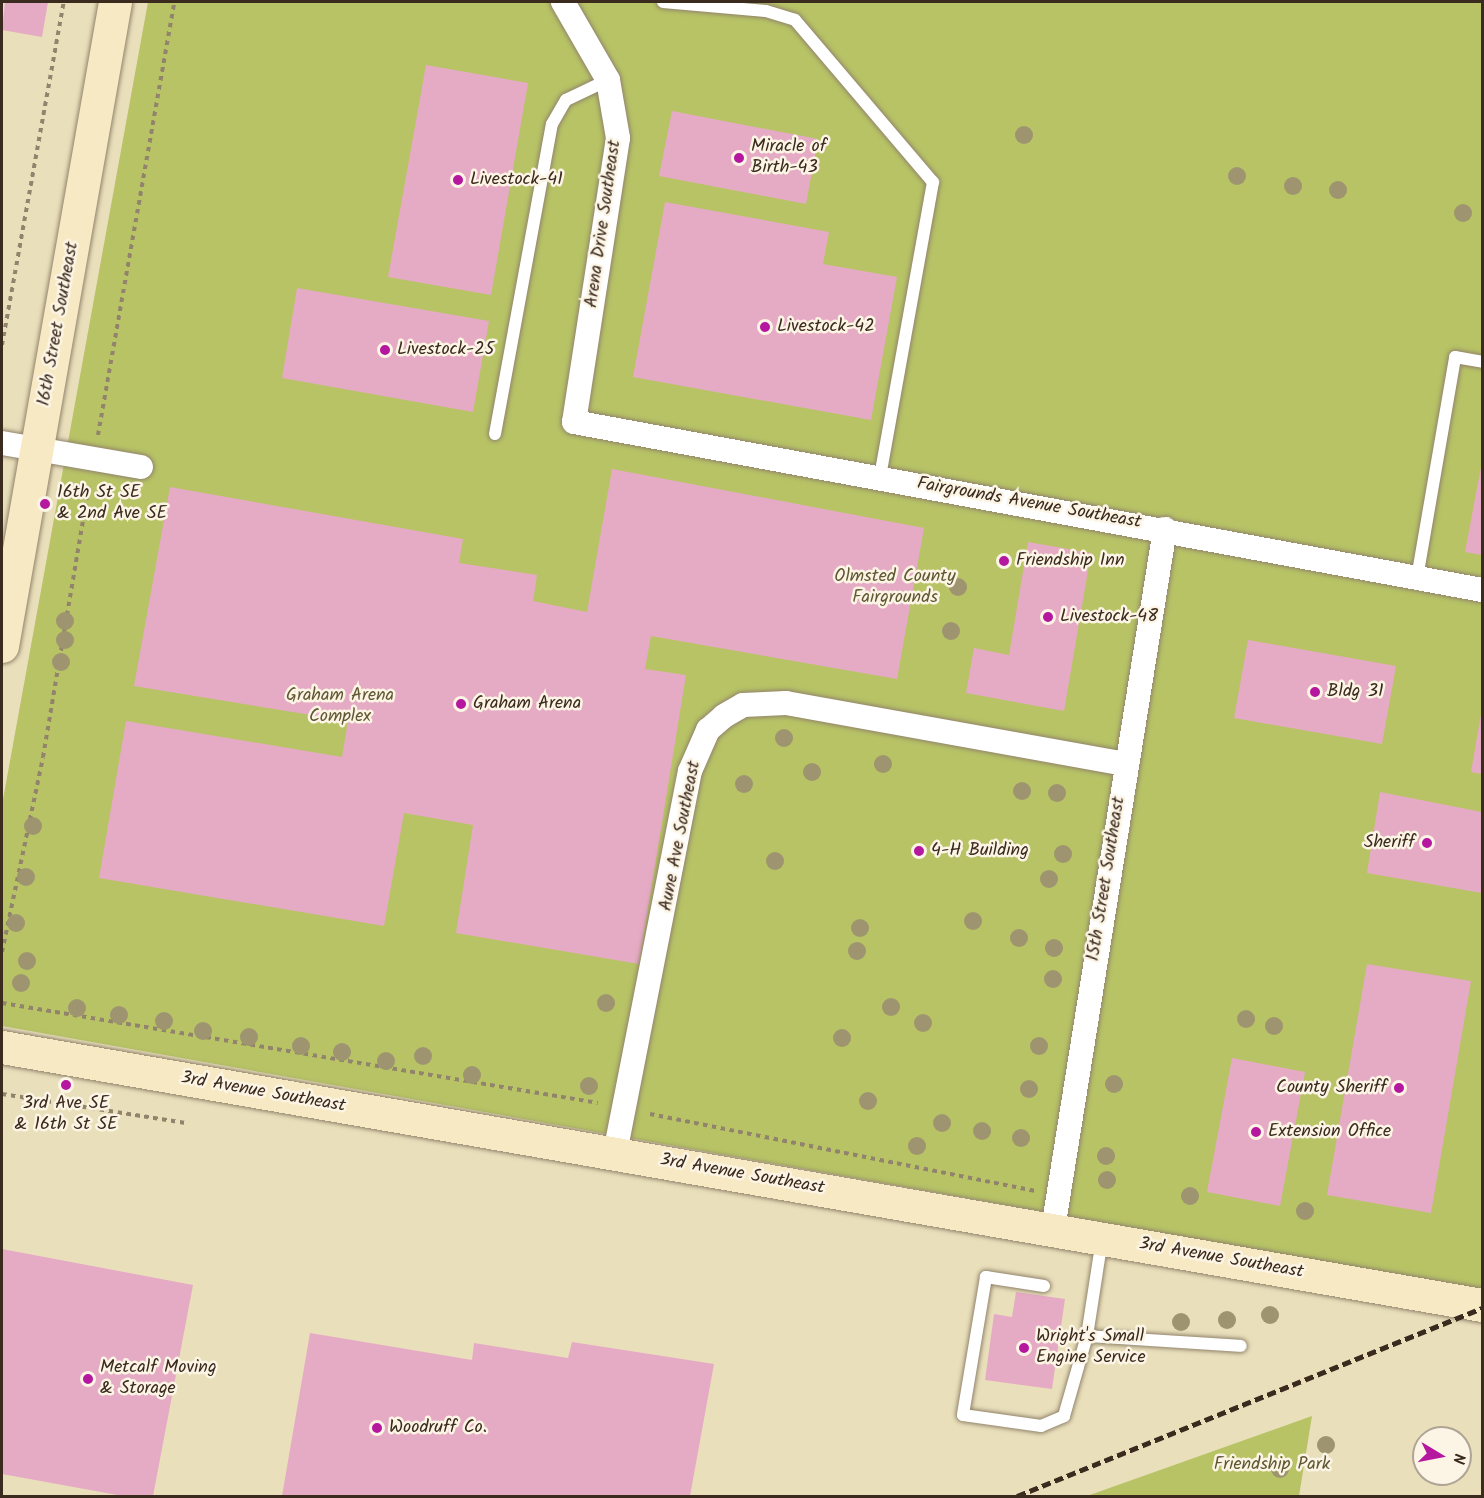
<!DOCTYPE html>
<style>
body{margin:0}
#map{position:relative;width:1484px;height:1498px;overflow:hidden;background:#e9dfbb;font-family:Kalam,sans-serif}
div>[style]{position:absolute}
.green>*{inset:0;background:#b7c365}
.building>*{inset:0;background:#e6abc4}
.path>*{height:4px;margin-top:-2px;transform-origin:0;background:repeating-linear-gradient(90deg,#92846c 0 4.5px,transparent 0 9px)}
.roads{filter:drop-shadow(0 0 2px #92846c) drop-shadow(0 0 2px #92846c)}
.lane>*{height:12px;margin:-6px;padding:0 6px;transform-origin:6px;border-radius:6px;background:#fff}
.street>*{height:24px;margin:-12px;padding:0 12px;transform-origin:12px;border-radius:12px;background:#fff}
.secondary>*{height:33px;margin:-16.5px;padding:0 16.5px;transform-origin:16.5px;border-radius:16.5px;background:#f7e9c3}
.rail>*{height:4.5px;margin-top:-2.25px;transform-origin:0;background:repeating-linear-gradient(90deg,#3b2a1e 0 9px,transparent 0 13.5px)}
.trees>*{width:18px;height:18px;margin:-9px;border-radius:50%;background:#9e9570}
.dots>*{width:16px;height:16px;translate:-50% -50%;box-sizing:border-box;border:3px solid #fcf5e5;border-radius:50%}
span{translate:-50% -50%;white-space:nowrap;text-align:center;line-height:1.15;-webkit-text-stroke:5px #fcf5e5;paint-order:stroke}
.poi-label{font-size:18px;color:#3b2a1e}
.left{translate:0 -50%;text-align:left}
.right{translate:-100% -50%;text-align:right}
.street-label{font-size:18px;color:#3b2a1e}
.park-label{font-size:18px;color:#605833}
.frame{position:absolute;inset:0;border:3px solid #3b2a1e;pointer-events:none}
.north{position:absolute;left:1412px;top:1426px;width:60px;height:60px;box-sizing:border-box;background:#fcf5e5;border:2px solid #afa495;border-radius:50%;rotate:100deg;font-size:16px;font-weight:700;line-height:24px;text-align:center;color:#3b2a1e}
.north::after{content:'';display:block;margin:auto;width:21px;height:27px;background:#b5179e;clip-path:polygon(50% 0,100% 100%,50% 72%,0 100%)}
</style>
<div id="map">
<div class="green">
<div style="clip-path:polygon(148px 2px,1482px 2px,1482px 1290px,2px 1026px,2px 805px)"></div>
<div style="clip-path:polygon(1312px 1416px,1299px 1496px,1087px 1496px)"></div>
</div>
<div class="building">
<div style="clip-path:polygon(5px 2px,48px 2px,42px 37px,2px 30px)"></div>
<div style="clip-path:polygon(426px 65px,528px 83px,491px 295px,388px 277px)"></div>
<div style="clip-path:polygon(672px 111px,818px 139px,806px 204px,659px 176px)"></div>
<div style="clip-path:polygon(665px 202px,829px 232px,823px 264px,897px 277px,871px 420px,633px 377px)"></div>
<div style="clip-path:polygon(297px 288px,489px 321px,473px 412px,282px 378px)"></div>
<div style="clip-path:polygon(1481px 467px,1482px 467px,1482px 555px,1465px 552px)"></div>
<div style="clip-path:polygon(612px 469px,924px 528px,897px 679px,651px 636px,645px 669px,686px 675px,639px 964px,456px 933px,473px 825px,404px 813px,384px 926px,99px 878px,126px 721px,342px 757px,348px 721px,134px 686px,170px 487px,463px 539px,459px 563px,537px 575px,533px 601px,587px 612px)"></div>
<div style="clip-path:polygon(1028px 542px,1091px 553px,1064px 711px,966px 693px,974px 648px,1009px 655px)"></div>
<div style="clip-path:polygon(1248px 640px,1396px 666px,1382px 744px,1234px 718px)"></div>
<div style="clip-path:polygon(1481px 714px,1482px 714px,1482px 774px,1471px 772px)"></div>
<div style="clip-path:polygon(1380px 792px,1482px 812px,1482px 893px,1367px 873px)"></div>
<div style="clip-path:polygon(1367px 964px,1471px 981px,1431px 1213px,1327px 1195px)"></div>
<div style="clip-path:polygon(1232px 1058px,1305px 1072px,1280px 1206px,1207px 1192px)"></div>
<div style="clip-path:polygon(2px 1249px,193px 1285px,153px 1496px,123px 1496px,2px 1474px)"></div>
<div style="clip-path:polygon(1016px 1292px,1065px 1299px,1052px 1389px,985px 1380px,994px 1314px,1012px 1317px)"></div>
<div style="clip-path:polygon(310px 1333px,472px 1360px,474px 1343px,568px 1358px,572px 1342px,714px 1364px,690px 1496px,282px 1496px)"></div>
</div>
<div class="path">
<div style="left:2px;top:345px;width:349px;rotate:-79.8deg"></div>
<div style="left:98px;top:435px;width:440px;rotate:-80deg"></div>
<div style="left:2px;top:952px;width:199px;rotate:-78.1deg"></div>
<div style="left:43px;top:757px;width:277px;rotate:-80.4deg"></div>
<div style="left:2px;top:1003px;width:604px;rotate:9.52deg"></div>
<div style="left:2px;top:1094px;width:186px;rotate:9deg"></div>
<div style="left:650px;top:1114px;width:392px;rotate:11.3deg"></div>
</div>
<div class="roads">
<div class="lane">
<div style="left:663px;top:2px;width:103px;rotate:5deg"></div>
<div style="left:766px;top:11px;width:30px;rotate:17deg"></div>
<div style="left:795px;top:20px;width:213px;rotate:49.6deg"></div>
<div style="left:933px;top:182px;width:300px;rotate:100.2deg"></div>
<div style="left:495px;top:434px;width:315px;rotate:-79.6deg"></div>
<div style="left:552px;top:124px;width:28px;rotate:-60deg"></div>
<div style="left:566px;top:100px;width:47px;rotate:-25.5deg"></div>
<div style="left:1417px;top:578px;width:224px;rotate:-80.2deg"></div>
<div style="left:1455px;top:357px;width:27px;rotate:10deg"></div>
<div style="left:1102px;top:1239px;width:98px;rotate:98.8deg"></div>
<div style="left:1087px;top:1336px;width:154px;rotate:3.7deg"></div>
<div style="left:1044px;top:1286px;width:59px;rotate:-171.2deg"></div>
<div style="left:986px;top:1277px;width:140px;rotate:99.5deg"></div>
<div style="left:963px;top:1415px;width:79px;rotate:8deg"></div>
<div style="left:1041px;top:1426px;width:25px;rotate:-23deg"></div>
<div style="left:1064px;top:1416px;width:83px;rotate:-74deg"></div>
</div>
<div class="street">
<div style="left:563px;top:2px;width:90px;rotate:60deg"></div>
<div style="left:608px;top:80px;width:59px;rotate:80.2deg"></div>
<div style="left:618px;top:138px;width:287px;rotate:98.8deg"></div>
<div style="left:574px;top:422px;width:923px;rotate:10.48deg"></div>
<div style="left:2px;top:443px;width:141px;rotate:9.8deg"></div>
<div style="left:615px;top:1153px;width:389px;rotate:-78.9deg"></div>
<div style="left:690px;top:771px;width:45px;rotate:-66.3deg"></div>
<div style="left:708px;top:730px;width:21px;rotate:-41deg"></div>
<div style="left:724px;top:716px;width:22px;rotate:-30deg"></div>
<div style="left:743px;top:705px;width:43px;rotate:-2.7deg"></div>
<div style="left:786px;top:703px;width:344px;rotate:10.2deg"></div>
<div style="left:1053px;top:1229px;width:709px;rotate:-80.91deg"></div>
</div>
<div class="secondary">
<div style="left:2px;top:646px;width:654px;rotate:-80.05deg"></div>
<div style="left:2px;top:1047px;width:1502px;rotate:9.89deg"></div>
</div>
</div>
<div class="rail">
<div style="left:1017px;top:1496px;width:502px;rotate:-22.01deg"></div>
</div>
<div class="trees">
<div style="left:1024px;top:135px"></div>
<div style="left:1237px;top:176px"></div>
<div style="left:1293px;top:186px"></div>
<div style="left:1338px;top:190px"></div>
<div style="left:1463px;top:213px"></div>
<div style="left:958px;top:587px"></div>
<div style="left:65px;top:621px"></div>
<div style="left:951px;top:631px"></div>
<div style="left:65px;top:640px"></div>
<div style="left:61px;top:662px"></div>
<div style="left:784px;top:738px"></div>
<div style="left:883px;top:764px"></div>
<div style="left:812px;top:772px"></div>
<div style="left:744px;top:784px"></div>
<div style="left:1022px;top:791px"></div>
<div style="left:1057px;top:793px"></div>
<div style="left:33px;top:826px"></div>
<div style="left:1063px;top:854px"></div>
<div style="left:775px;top:861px"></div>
<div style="left:26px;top:877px"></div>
<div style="left:1049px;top:879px"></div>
<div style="left:973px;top:921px"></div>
<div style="left:16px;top:923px"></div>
<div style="left:860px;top:928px"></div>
<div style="left:1019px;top:938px"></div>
<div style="left:1054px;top:948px"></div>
<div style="left:857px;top:951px"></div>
<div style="left:27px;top:961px"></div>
<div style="left:1053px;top:979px"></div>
<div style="left:21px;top:983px"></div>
<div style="left:606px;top:1003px"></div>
<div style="left:891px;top:1007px"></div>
<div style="left:77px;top:1008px"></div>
<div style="left:119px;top:1015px"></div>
<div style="left:1246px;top:1019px"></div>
<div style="left:164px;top:1021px"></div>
<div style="left:923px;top:1023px"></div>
<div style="left:1274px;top:1026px"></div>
<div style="left:203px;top:1031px"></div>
<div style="left:249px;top:1037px"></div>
<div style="left:842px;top:1038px"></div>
<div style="left:301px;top:1046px"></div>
<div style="left:1039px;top:1046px"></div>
<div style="left:342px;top:1052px"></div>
<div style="left:423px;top:1056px"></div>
<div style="left:386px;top:1061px"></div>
<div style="left:472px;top:1075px"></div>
<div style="left:1114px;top:1084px"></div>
<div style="left:589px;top:1086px"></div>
<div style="left:1029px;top:1089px"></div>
<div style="left:868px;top:1101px"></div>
<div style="left:942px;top:1123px"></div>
<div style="left:982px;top:1131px"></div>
<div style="left:1021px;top:1138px"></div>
<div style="left:917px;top:1146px"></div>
<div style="left:1106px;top:1156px"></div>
<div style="left:1107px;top:1180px"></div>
<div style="left:1190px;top:1196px"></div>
<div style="left:1305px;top:1211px"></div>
<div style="left:1270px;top:1315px"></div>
<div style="left:1227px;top:1320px"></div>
<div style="left:1181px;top:1322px"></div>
<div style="left:1326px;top:1445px"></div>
<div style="left:1280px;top:1469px"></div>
</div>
<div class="dots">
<div style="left:739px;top:158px;background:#b5179e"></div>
<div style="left:458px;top:180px;background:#b5179e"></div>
<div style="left:765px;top:327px;background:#b5179e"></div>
<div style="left:385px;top:350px;background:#b5179e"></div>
<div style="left:45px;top:504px;background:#b5179e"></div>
<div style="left:1004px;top:561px;background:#b5179e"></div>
<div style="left:1048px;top:617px;background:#b5179e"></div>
<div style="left:1315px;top:692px;background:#b5179e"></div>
<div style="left:461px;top:704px;background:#b5179e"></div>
<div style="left:1427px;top:843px;background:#b5179e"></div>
<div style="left:919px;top:851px;background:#b5179e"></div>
<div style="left:66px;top:1085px;background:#b5179e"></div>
<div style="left:1399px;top:1088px;background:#b5179e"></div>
<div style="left:1256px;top:1132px;background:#b5179e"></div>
<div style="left:1024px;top:1348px;background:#b5179e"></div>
<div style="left:88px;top:1379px;background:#b5179e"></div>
<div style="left:377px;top:1428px;background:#b5179e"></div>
</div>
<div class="poi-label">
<span class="left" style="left:751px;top:158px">Miracle of<br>Birth-43</span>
<span class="left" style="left:470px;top:180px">Livestock-41</span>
<span class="left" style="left:777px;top:327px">Livestock-42</span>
<span class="left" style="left:397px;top:350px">Livestock-25</span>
<span class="left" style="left:57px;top:504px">16th St SE<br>&amp; 2nd Ave SE</span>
<span class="left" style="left:1016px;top:561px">Friendship Inn</span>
<span class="left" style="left:1060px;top:617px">Livestock-48</span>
<span class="left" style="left:1327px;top:692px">Bldg 31</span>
<span class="left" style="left:473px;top:704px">Graham Arena</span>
<span class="right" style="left:1415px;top:843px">Sheriff</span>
<span class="left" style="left:931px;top:851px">4-H Building</span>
<span class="right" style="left:1387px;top:1088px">County Sheriff</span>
<span style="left:66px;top:1115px">3rd Ave SE<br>&amp; 16th St SE</span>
<span class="left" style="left:1268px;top:1132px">Extension Office</span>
<span class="left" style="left:1036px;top:1348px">Wright's Small<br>Engine Service</span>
<span class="left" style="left:100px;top:1379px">Metcalf Moving<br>&amp; Storage</span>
<span class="left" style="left:389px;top:1428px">Woodruff Co.</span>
</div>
<div class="street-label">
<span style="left:604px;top:224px;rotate:-82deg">Arena Drive Southeast</span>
<span style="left:59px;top:324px;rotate:-80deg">16th Street Southeast</span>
<span style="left:1029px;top:504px;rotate:10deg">Fairgrounds Avenue Southeast</span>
<span style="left:681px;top:836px;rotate:-79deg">Aune Ave Southeast</span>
<span style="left:1107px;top:879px;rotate:-81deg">15th Street Southeast</span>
<span style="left:263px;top:1093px;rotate:10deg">3rd Avenue Southeast</span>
<span style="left:742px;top:1175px;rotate:10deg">3rd Avenue Southeast</span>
<span style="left:1221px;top:1259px;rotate:10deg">3rd Avenue Southeast</span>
</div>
<div class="park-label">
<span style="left:895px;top:588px">Olmsted County<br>Fairgrounds</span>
<span style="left:340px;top:707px">Graham Arena<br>Complex</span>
<span style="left:1272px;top:1465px">Friendship Park</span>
</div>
<div class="frame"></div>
<div class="north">N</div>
</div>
